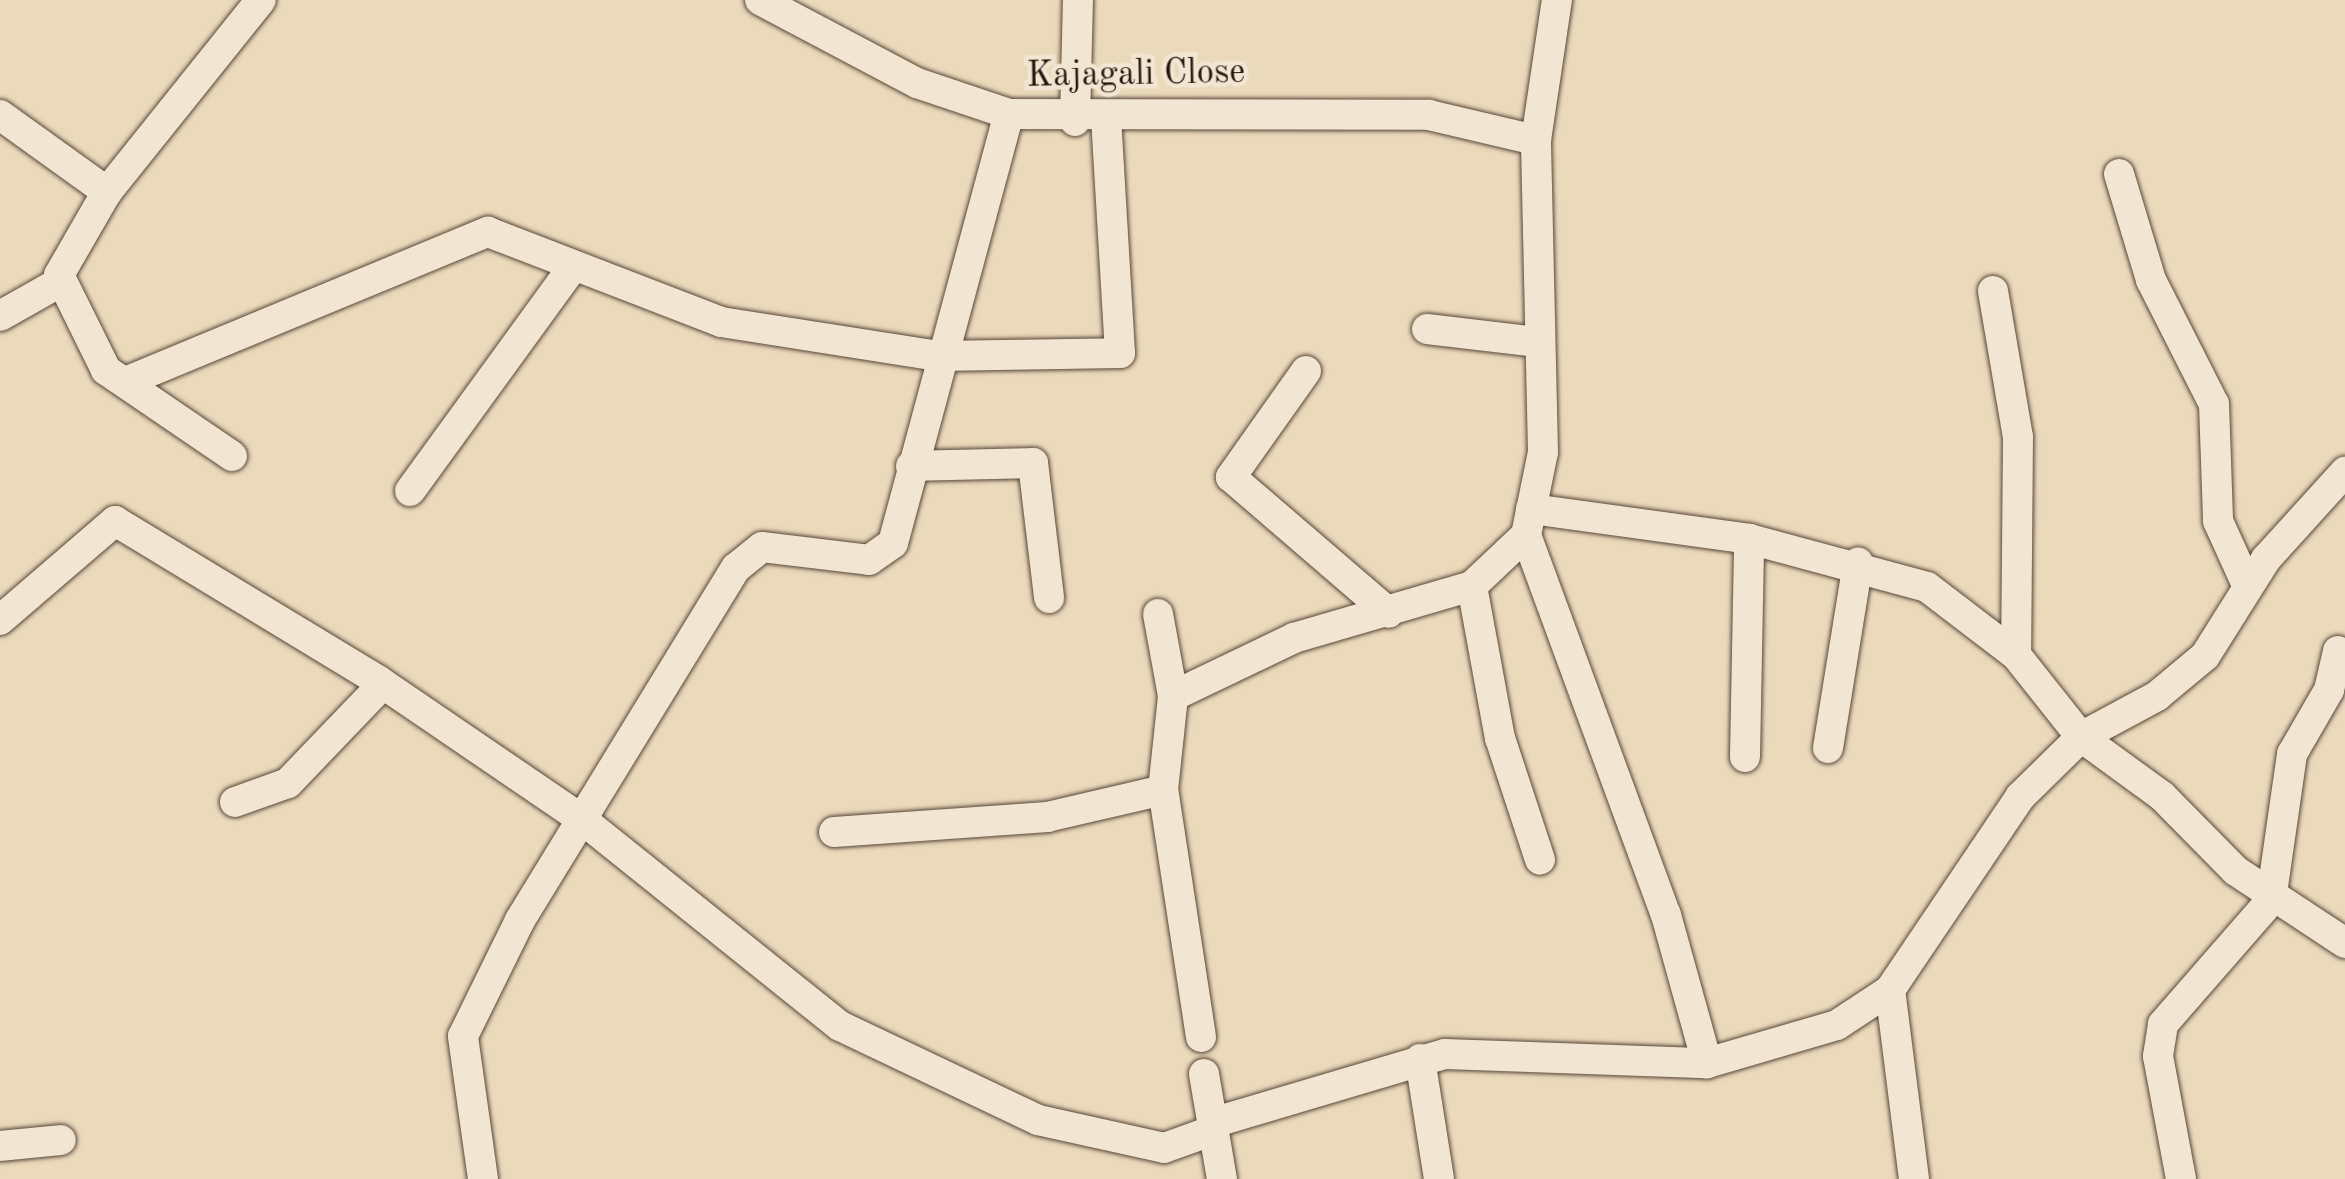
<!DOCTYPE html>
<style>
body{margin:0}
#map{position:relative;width:2345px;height:1179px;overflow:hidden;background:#ebd9bb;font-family:"Old Standard TT",serif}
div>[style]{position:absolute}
.roads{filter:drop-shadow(0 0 2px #584739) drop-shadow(0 0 2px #584739)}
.minor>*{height:30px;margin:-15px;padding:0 15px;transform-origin:15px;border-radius:15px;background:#f2e6d3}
span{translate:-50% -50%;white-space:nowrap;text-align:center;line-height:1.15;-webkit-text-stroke:9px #f2e6d3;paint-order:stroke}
.street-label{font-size:35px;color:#27160e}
</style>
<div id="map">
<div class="roads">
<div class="minor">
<div style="left:760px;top:0;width:178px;rotate:27.9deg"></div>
<div style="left:917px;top:83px;width:97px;rotate:18.6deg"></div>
<div style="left:1009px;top:114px;width:420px;rotate:0.1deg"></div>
<div style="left:1429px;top:115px;width:110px;rotate:13.2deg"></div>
<div style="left:0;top:115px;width:132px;rotate:35.7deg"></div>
<div style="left:1075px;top:121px;width:121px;rotate:-88.6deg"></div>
<div style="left:2119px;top:174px;width:111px;rotate:73.2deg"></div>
<div style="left:2151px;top:280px;width:139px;rotate:63.1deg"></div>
<div style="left:2214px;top:404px;width:117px;rotate:88deg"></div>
<div style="left:2218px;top:521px;width:72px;rotate:65.6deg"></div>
<div style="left:1993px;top:291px;width:148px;rotate:80.3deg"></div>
<div style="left:2018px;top:437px;width:218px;rotate:90.5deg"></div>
<div style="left:0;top:316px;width:69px;rotate:-29.5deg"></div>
<div style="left:1427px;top:329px;width:112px;rotate:6.7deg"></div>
<div style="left:1306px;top:371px;width:130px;rotate:125.3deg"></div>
<div style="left:1231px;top:477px;width:208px;rotate:40.7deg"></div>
<div style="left:125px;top:382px;width:393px;rotate:-22.5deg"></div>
<div style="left:488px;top:232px;width:250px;rotate:21.1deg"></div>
<div style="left:721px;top:322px;width:219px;rotate:8.9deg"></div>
<div style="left:937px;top:356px;width:183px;rotate:-0.9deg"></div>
<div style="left:1120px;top:353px;width:233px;rotate:-93.4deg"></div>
<div style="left:232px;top:456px;width:153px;rotate:-145.7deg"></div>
<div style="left:106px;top:370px;width:106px;rotate:-116.3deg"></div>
<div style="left:59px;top:275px;width:96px;rotate:-60deg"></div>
<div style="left:107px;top:192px;width:246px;rotate:-51.3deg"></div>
<div style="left:911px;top:466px;width:122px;rotate:-1.4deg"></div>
<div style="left:1033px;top:463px;width:136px;rotate:83.2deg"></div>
<div style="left:410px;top:491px;width:274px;rotate:-54deg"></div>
<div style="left:1531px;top:509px;width:220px;rotate:7.8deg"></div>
<div style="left:1749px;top:539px;width:184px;rotate:15.1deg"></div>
<div style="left:1927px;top:587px;width:112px;rotate:37.4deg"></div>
<div style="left:2016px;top:655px;width:105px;rotate:51.6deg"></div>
<div style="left:2081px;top:737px;width:100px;rotate:36.1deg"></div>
<div style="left:2162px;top:796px;width:105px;rotate:45.4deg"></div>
<div style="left:2236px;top:871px;width:131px;rotate:33.4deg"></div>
<div style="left:1526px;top:535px;width:405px;rotate:69.8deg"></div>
<div style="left:1666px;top:915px;width:154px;rotate:74.5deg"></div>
<div style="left:1472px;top:586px;width:155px;rotate:79.6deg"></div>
<div style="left:1500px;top:738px;width:128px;rotate:71.8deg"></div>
<div style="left:1158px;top:614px;width:83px;rotate:79.6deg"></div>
<div style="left:0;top:620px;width:152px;rotate:-40.7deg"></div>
<div style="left:115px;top:521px;width:309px;rotate:31.2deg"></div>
<div style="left:379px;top:681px;width:248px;rotate:34.3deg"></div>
<div style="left:584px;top:821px;width:328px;rotate:38.7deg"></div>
<div style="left:840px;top:1026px;width:219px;rotate:25.4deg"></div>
<div style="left:1038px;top:1120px;width:129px;rotate:12.5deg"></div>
<div style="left:1164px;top:1148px;width:41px;rotate:-19.7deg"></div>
<div style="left:1828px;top:748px;width:188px;rotate:-80.8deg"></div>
<div style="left:1745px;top:757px;width:218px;rotate:-88.9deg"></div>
<div style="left:235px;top:802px;width:56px;rotate:-19.7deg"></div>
<div style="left:288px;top:783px;width:137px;rotate:-46.2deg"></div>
<div style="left:834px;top:832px;width:214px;rotate:-4deg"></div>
<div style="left:1047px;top:817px;width:119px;rotate:-13.1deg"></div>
<div style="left:1201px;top:1037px;width:250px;rotate:-98.7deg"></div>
<div style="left:1163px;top:790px;width:95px;rotate:-83.9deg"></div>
<div style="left:1173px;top:696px;width:134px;rotate:-25.6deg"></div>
<div style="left:1294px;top:638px;width:185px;rotate:-16.3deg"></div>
<div style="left:1472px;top:586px;width:74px;rotate:-43.4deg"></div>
<div style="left:1526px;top:535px;width:85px;rotate:-78.4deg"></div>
<div style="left:1543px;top:452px;width:312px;rotate:-91.3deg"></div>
<div style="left:1536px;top:140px;width:142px;rotate:-81.5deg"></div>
<div style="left:1420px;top:1059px;width:121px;rotate:81deg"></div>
<div style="left:1204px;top:1074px;width:107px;rotate:80.3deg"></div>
<div style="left:1212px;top:1123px;width:243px;rotate:-16.5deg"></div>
<div style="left:1445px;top:1054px;width:262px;rotate:2deg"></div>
<div style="left:1707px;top:1063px;width:135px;rotate:-16.3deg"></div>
<div style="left:1837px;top:1025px;width:64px;rotate:-33.4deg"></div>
<div style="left:0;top:1146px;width:61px;rotate:-5.6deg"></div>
<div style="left:483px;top:1179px;width:144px;rotate:-98deg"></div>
<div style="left:463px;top:1036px;width:129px;rotate:-63.8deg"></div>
<div style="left:520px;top:920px;width:413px;rotate:-58.5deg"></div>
<div style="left:736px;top:568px;width:33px;rotate:-39deg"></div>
<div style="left:762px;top:547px;width:108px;rotate:6.9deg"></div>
<div style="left:869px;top:560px;width:29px;rotate:-35deg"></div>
<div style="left:893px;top:543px;width:444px;rotate:-74.9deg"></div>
<div style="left:1914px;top:1179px;width:191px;rotate:-97.2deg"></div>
<div style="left:1890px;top:990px;width:233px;rotate:-56deg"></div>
<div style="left:2020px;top:797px;width:86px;rotate:-44.5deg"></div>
<div style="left:2081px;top:737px;width:86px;rotate:-28.3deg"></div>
<div style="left:2157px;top:696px;width:62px;rotate:-39.8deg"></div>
<div style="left:2205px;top:656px;width:115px;rotate:-57.8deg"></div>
<div style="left:2266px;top:559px;width:118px;rotate:-47.8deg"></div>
<div style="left:2181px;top:1179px;width:125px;rotate:-100.6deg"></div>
<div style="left:2158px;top:1056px;width:32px;rotate:-81deg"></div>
<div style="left:2163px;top:1024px;width:164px;rotate:-48.9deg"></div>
<div style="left:2271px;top:900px;width:148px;rotate:-81.8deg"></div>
<div style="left:2292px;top:754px;width:74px;rotate:-60deg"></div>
<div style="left:2329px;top:690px;width:40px;rotate:-77deg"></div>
</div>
</div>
<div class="street-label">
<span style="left:1136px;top:75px;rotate:-1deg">Kajagali Close</span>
</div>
</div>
